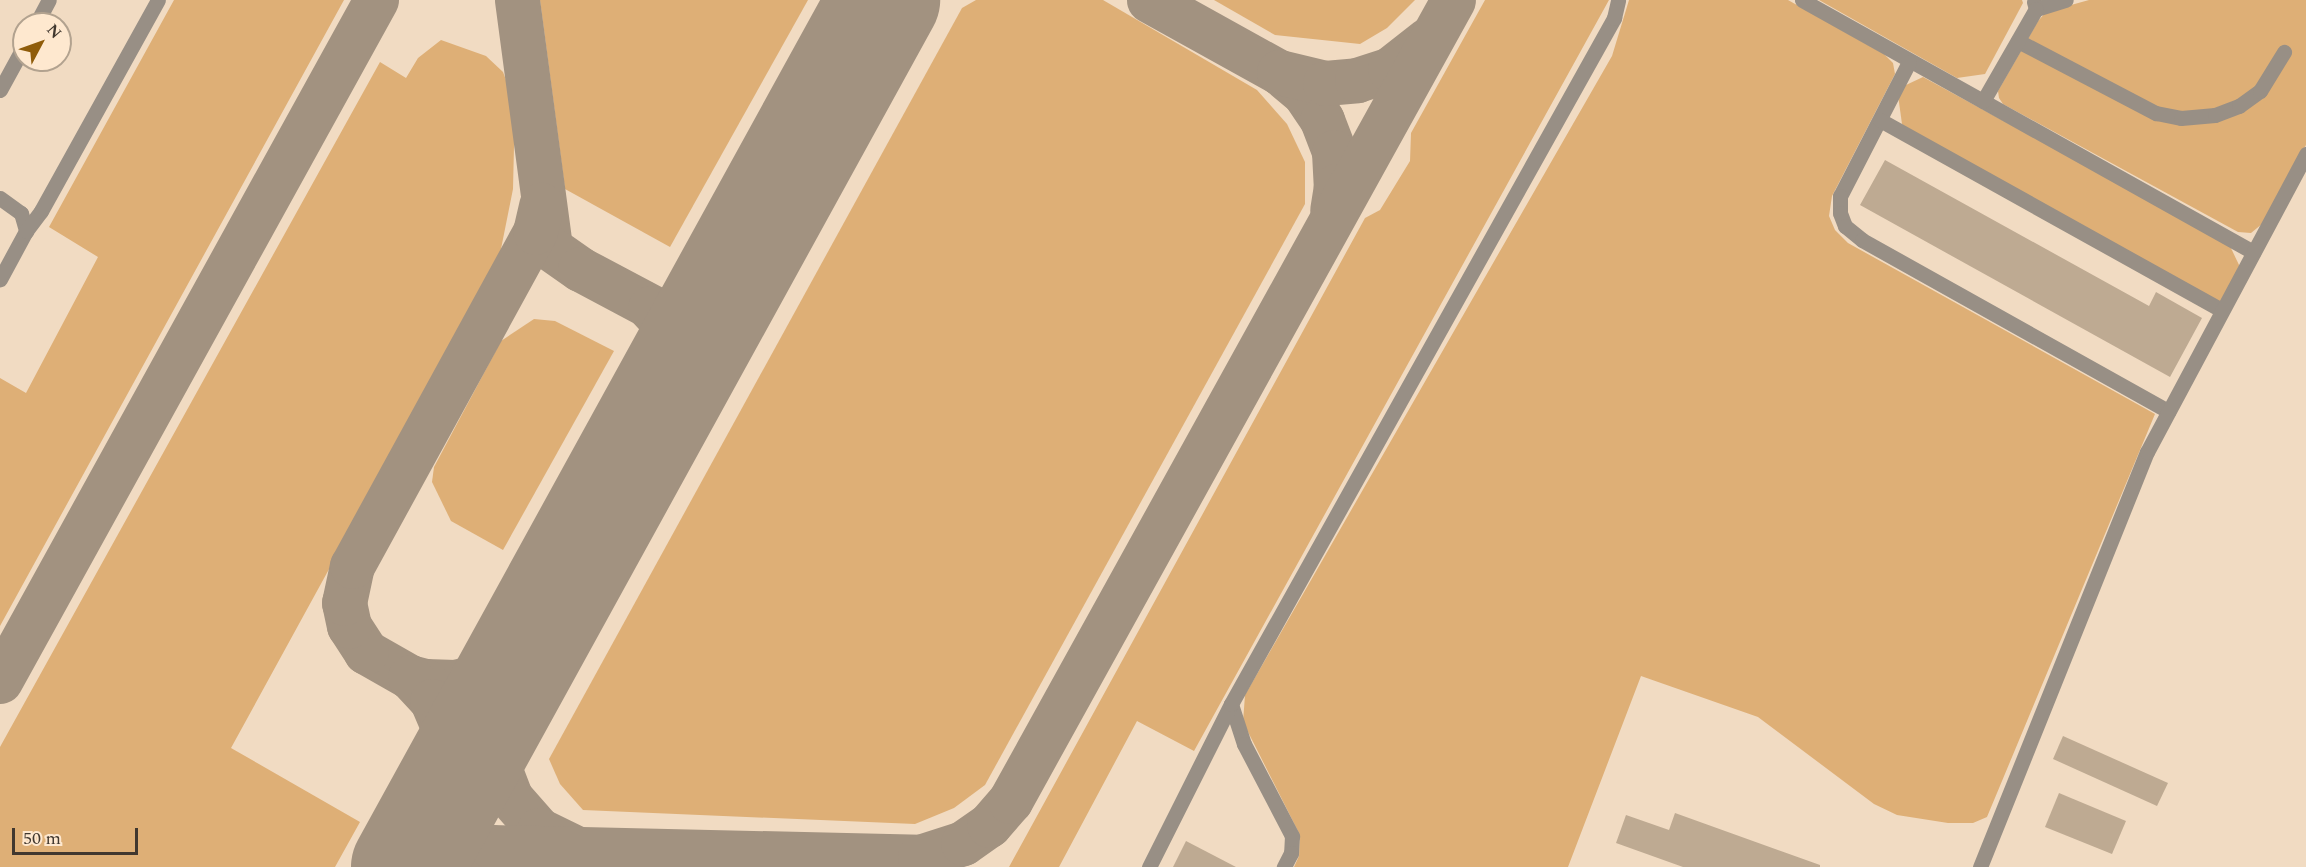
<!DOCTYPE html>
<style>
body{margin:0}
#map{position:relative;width:2306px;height:867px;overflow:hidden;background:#f1dbc2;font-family:Spectral,serif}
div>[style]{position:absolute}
.green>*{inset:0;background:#deaf76}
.taxiway>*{height:45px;margin:-22.5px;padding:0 22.5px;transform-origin:22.5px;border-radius:22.5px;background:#a29280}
.runway>*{height:112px;margin:-56px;padding:0 56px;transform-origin:56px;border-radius:56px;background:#a29280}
.building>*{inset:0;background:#beaa92}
.minor>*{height:15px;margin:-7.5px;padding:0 7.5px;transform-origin:7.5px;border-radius:7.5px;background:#988f85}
span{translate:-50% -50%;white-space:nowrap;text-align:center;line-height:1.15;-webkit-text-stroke:5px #fee8cf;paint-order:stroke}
.north{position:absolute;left:12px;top:12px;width:60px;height:60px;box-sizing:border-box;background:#fee8cf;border:2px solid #b2a28f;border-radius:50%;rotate:49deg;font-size:16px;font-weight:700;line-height:24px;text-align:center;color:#41382f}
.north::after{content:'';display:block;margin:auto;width:21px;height:27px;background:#8f5c0a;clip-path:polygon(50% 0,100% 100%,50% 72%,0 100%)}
.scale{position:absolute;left:12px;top:828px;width:126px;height:27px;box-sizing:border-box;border:3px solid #41382f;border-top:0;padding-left:8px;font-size:18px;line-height:21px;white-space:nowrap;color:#41382f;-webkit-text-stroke:4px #fee8cf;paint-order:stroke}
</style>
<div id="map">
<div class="green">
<div style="clip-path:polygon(174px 0,344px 0,0 626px,0 378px,26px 393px,98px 257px,49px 227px)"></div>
<div style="clip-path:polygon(540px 0,808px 0,670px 247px,565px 189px)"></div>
<div style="clip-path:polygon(976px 0,1103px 0,1257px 90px,1287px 124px,1305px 162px,1305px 204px,985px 785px,954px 808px,915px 824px,583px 810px,560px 784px,549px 759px,962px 8px)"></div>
<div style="clip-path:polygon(1214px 0,1415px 0,1387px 28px,1360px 44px,1275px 35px)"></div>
<div style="clip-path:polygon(1485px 0,1609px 0,1194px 751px,1137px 721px,1059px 867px,1009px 867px,1365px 218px,1380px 210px,1410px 161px,1411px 133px)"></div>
<div style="clip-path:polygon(1629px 0,1788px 0,1884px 54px,1893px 63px,1895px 74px,1832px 196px,1829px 216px,1835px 230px,1848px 243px,2155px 414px,1987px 817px,1973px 823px,1948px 823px,1897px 815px,1874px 804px,1758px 717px,1641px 676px,1568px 867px,1294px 867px,1299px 856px,1300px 835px,1243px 722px,1245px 695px,1612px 56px)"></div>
<div style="clip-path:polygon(1819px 0,2022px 0,2023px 3px,1985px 74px,1957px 78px)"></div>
<div style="clip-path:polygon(2089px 0,2306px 0,2306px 145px,2262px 224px,2251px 233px,2238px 232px,2003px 104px,1999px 98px,1998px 91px,2038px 21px,2046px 12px)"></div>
<div style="clip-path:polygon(441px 40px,486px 56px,503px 72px,515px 104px,513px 189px,499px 259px,231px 748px,360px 822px,335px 867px,0 867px,0 747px,380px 62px,406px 78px,418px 58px)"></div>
<div style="clip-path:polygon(1923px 77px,2229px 244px,2240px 267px,2221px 303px,1912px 133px,1902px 124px,1898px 95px,1906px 85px)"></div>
<div style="clip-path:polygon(534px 319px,555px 321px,614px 351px,503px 550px,451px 521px,432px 482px,434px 467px,501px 341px)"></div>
</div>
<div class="taxiway">
<div style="left:517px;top:0;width:250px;rotate:82.4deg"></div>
<div style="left:550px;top:248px;width:37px;rotate:35deg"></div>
<div style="left:580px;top:269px;width:92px;rotate:28deg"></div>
<div style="left:661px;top:312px;width:33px;rotate:2deg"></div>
<div style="left:694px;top:313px;width:28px;rotate:-27deg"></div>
<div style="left:1149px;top:0;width:149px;rotate:29deg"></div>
<div style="left:1279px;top:72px;width:33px;rotate:40deg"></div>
<div style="left:1304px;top:93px;width:32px;rotate:56deg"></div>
<div style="left:1322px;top:120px;width:34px;rotate:69deg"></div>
<div style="left:1334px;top:152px;width:34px;rotate:87deg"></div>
<div style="left:1336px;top:186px;width:24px;rotate:99deg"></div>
<div style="left:1279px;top:72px;width:47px;rotate:13.4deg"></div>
<div style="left:1325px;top:83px;width:32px;rotate:-5deg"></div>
<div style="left:1357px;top:80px;width:35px;rotate:-18deg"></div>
<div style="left:1390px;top:69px;width:47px;rotate:-38.1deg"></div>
<div style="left:650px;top:308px;width:35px;rotate:47deg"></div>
<div style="left:674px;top:334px;width:22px;rotate:74deg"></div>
<div style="left:680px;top:355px;width:21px;rotate:98deg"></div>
<div style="left:533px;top:637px;width:42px;rotate:139.8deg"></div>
<div style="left:501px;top:664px;width:25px;rotate:151deg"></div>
<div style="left:479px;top:676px;width:25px;rotate:166deg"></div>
<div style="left:455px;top:682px;width:30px;rotate:-178deg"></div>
<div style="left:425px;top:681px;width:16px;rotate:-165deg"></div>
<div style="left:410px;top:677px;width:51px;rotate:-150.4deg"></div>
<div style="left:366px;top:652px;width:31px;rotate:-123deg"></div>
<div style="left:349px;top:626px;width:24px;rotate:-102deg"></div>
<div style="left:344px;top:603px;width:38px;rotate:-78deg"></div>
<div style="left:352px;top:566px;width:381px;rotate:-61.3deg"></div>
<div style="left:535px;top:232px;width:28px;rotate:-77deg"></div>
<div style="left:410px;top:677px;width:33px;rotate:47deg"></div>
<div style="left:432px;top:701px;width:25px;rotate:67deg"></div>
<div style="left:442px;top:724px;width:36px;rotate:80deg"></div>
<div style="left:448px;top:759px;width:34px;rotate:90deg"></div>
<div style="left:0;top:681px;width:778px;rotate:-61.1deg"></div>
<div style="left:494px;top:709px;width:56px;rotate:85.9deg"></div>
<div style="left:498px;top:765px;width:34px;rotate:69deg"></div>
<div style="left:510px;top:797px;width:44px;rotate:48.7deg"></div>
<div style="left:539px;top:830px;width:41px;rotate:25.9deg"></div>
<div style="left:422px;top:867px;width:41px;rotate:-22.8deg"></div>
<div style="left:460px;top:851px;width:32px;rotate:-7deg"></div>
<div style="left:492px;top:847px;width:428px;rotate:1.3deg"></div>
<div style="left:920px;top:857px;width:45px;rotate:-18deg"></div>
<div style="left:963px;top:843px;width:32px;rotate:-35deg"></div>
<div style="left:989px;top:825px;width:32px;rotate:-49deg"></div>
<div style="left:1010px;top:801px;width:915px;rotate:-61.05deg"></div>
</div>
<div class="runway">
<div style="left:407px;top:867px;width:990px;rotate:-61.18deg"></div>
</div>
<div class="building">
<div style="clip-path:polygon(1885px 160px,2149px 306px,2156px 292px,2202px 318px,2170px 377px,1860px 205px)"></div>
<div style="clip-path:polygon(2063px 736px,2168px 783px,2157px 806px,2053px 759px)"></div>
<div style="clip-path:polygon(2059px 793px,2126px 821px,2112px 854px,2045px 827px)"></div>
<div style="clip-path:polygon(1675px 813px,1820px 865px,1820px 867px,1683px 867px,1616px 843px,1626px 815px,1669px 830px)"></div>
<div style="clip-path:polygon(1186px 841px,1236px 867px,1173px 867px)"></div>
</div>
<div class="minor">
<div style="left:1802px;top:0;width:517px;rotate:29.19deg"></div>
<div style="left:2034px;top:2px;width:7px;rotate:74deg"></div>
<div style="left:2036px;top:9px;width:31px;rotate:-17deg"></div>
<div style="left:36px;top:24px;width:27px;rotate:-62deg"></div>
<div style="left:2018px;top:41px;width:156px;rotate:27.6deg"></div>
<div style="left:2156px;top:113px;width:25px;rotate:11deg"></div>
<div style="left:2181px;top:118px;width:34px;rotate:-5deg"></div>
<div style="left:2215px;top:115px;width:26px;rotate:-21deg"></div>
<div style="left:2239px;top:106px;width:26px;rotate:-36deg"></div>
<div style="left:2260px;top:91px;width:46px;rotate:-58.4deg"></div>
<div style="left:1909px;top:62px;width:151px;rotate:117.2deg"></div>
<div style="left:1840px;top:196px;width:17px;rotate:90deg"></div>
<div style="left:1840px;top:213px;width:14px;rotate:69deg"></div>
<div style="left:1845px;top:226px;width:22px;rotate:39deg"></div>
<div style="left:1862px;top:240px;width:351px;rotate:29.2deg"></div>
<div style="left:0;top:90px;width:50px;rotate:-61.4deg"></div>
<div style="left:1983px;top:101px;width:106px;rotate:-60.1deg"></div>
<div style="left:1880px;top:120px;width:390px;rotate:29.1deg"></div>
<div style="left:0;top:198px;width:26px;rotate:36deg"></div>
<div style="left:21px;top:213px;width:19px;rotate:74deg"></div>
<div style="left:26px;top:231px;width:55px;rotate:118.4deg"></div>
<div style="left:26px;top:231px;width:25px;rotate:-53deg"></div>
<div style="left:41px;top:211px;width:241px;rotate:-61deg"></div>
<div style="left:1231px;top:704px;width:42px;rotate:72deg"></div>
<div style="left:1244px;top:744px;width:104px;rotate:62.4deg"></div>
<div style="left:1292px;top:836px;width:17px;rotate:93deg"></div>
<div style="left:1291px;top:853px;width:16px;rotate:117deg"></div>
<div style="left:1149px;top:867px;width:182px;rotate:-63.3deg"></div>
<div style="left:1231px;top:704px;width:786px;rotate:-60.82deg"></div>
<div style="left:1614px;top:18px;width:18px;rotate:-77deg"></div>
<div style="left:1980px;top:867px;width:447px;rotate:-68.1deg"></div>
<div style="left:2147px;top:452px;width:338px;rotate:-61.9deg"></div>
</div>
<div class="north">N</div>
<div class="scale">50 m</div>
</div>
